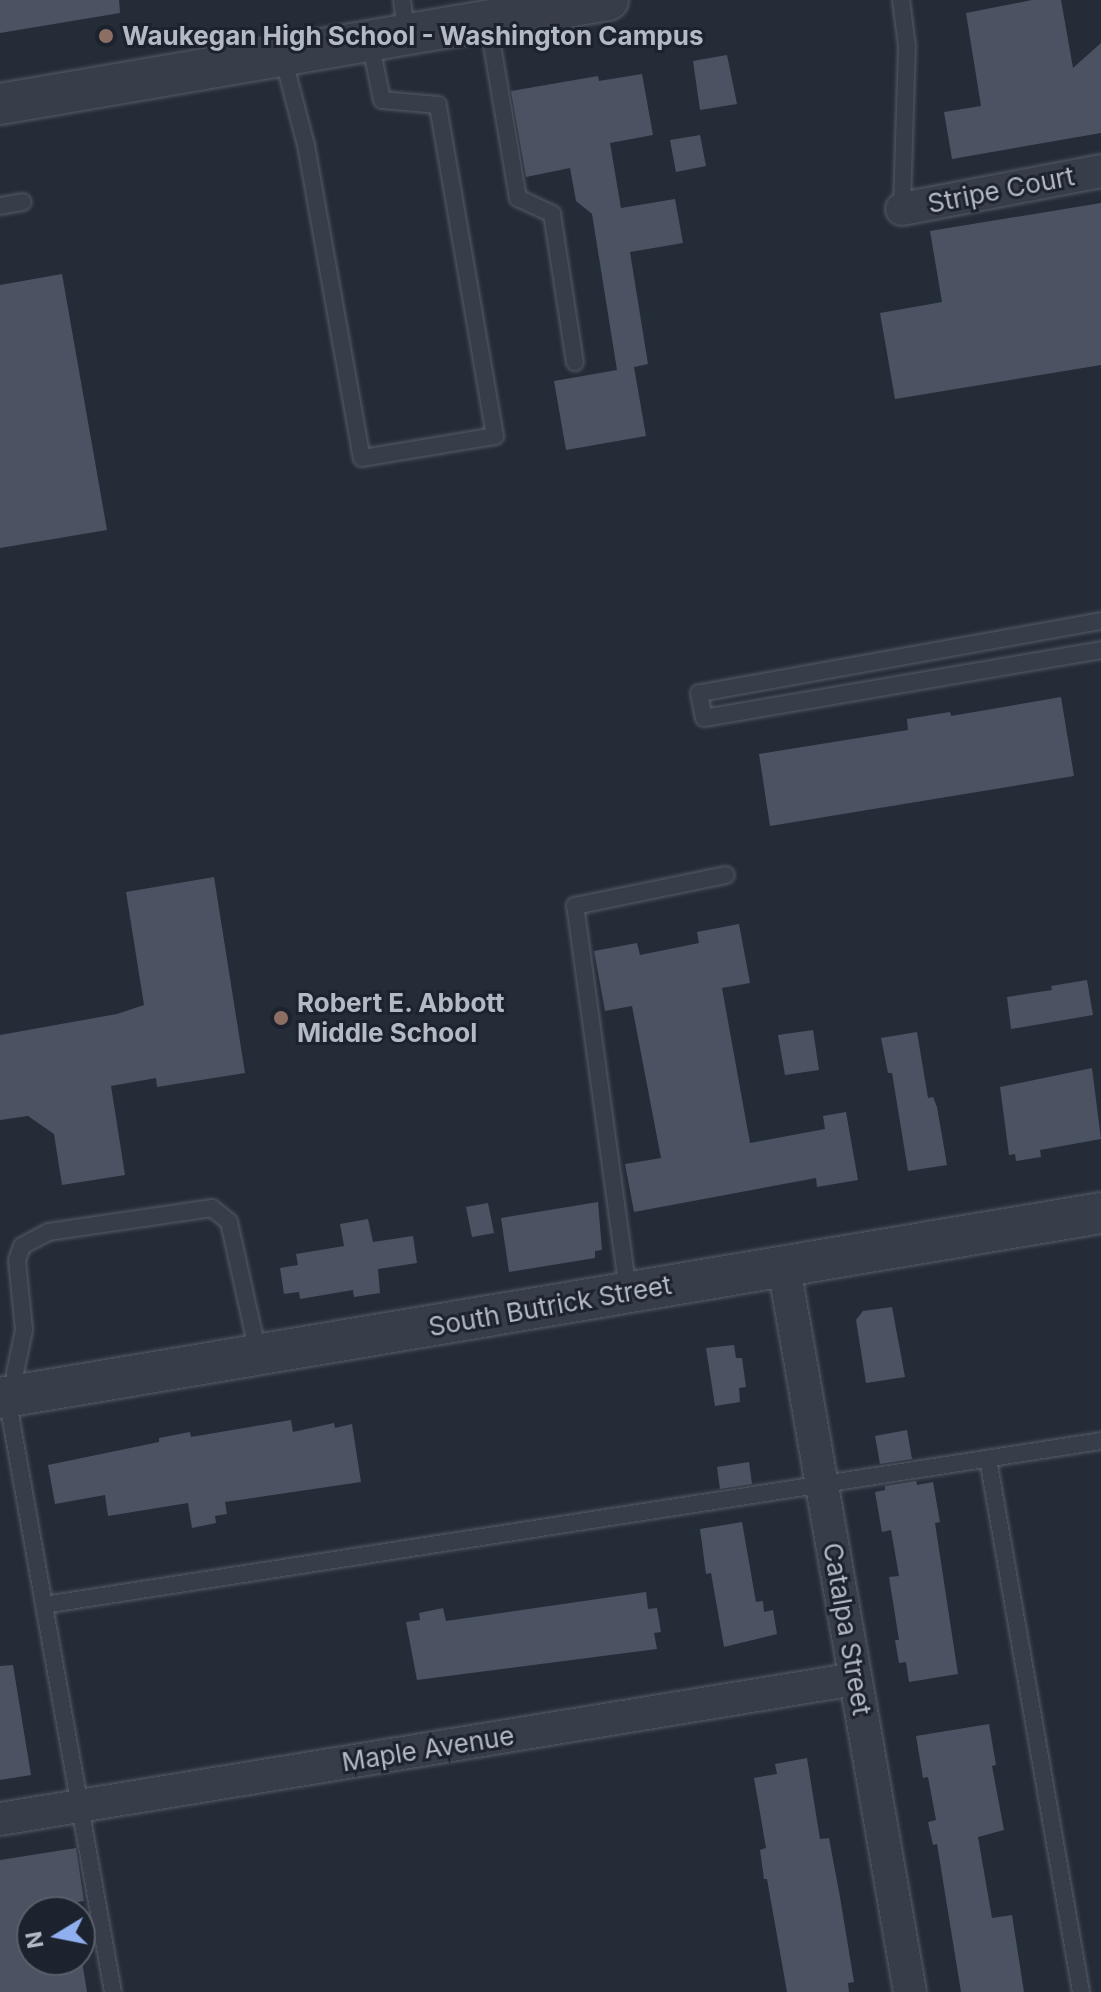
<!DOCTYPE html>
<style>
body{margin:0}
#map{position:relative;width:1101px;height:1992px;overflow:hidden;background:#242c38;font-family:Inter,sans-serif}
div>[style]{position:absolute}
.building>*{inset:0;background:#4b5362}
.roads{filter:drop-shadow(0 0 2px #565c67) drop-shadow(0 0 2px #565c67)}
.service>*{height:16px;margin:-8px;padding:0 8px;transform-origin:8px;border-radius:8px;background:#383e49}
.minor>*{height:32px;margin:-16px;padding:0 16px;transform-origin:16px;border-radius:16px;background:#383e49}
.tertiary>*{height:40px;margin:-20px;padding:0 20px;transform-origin:20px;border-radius:20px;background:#383e49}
.dots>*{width:22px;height:22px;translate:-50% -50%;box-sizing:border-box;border:4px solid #1d232e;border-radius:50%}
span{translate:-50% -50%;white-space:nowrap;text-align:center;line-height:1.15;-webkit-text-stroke:6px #1d232e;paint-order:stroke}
.poi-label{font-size:26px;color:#b3b9c5;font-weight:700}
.left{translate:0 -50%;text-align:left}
.street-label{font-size:26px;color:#b3b9c5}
.north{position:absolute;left:16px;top:1896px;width:80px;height:80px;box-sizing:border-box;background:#1d232e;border:2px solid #595f6a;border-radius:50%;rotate:260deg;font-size:22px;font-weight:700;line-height:32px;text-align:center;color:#b3b9c5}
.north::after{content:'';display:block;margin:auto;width:28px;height:36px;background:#8fafee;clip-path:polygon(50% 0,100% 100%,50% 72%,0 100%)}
</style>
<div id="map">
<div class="building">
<div style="clip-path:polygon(0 0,119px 0,120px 13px,0 33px)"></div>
<div style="clip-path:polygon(1032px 0,1061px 0,1073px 68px,1101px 43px,1101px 133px,952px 159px,944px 112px,981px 106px,966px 13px)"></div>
<div style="clip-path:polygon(727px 55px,737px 104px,700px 110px,693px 61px)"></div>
<div style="clip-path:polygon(642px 74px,653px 135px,610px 143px,621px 208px,675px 199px,683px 243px,630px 252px,648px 364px,634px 367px,646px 436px,566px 450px,554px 381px,617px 370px,592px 214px,576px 201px,570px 168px,526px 177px,511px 91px,598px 76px,599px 81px)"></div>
<div style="clip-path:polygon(700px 135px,706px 166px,676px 172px,670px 140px)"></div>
<div style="clip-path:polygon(1101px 203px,1101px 365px,895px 399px,880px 313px,942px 302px,930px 231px)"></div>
<div style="clip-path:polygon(62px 274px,107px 530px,0 548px,0 285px)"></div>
<div style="clip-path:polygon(1061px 697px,1074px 776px,770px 826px,759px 754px,908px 730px,907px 719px,950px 712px,951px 716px)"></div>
<div style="clip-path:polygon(214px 877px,245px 1073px,157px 1087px,156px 1078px,111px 1086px,125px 1175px,62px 1185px,54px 1134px,28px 1116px,0 1120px,0 1035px,117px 1014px,144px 1005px,126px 892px)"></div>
<div style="clip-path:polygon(739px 924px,750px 983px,722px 988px,750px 1143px,825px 1129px,823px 1116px,846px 1112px,858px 1180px,817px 1187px,816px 1178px,634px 1212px,625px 1164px,661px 1158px,632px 1006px,605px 1011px,594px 951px,637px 943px,640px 955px,699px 943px,697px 932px)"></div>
<div style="clip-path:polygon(1087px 980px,1093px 1015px,1011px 1029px,1007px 997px,1052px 990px,1051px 986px)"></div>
<div style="clip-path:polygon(813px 1030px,819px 1070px,785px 1075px,778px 1035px)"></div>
<div style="clip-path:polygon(917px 1032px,928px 1098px,933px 1097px,937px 1107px,947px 1165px,908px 1171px,892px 1073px,888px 1073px,881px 1038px)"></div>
<div style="clip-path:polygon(1092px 1068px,1101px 1139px,1040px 1150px,1041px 1157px,1016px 1161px,1015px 1154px,1009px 1155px,1000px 1087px)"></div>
<div style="clip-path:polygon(598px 1202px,602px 1250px,595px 1251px,595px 1258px,509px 1272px,501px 1218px)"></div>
<div style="clip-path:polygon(488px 1203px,494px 1233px,472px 1237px,466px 1207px)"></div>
<div style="clip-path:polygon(368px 1219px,373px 1242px,413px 1236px,417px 1263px,378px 1269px,380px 1293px,354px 1297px,353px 1290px,300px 1299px,299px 1292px,284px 1294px,280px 1268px,298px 1265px,296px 1254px,344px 1246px,340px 1224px)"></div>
<div style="clip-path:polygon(892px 1307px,905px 1377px,866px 1383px,856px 1320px,863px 1311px)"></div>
<div style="clip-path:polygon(734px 1345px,736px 1358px,742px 1358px,746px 1387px,739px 1388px,740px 1402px,715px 1406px,706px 1348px)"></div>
<div style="clip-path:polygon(291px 1420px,293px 1432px,334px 1423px,335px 1428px,352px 1424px,361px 1482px,225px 1502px,227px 1514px,215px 1516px,216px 1523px,192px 1528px,188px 1503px,108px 1516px,105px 1495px,55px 1504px,48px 1465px,159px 1442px,159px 1438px,190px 1432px,191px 1437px)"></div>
<div style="clip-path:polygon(907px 1430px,912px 1459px,880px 1464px,875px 1436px)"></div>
<div style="clip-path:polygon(749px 1462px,752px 1484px,720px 1489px,717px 1467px)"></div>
<div style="clip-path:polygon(916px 1481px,917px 1485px,933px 1482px,940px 1522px,935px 1523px,958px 1674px,909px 1682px,906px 1662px,899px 1663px,895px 1640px,899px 1640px,889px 1577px,899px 1576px,891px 1530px,882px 1532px,875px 1492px,885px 1490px,885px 1486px)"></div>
<div style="clip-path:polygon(742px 1522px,756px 1602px,763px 1601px,764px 1612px,773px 1610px,777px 1634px,724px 1647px,711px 1573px,706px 1574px,700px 1529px)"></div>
<div style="clip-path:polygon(646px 1592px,648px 1609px,657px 1608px,661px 1632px,654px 1633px,657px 1649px,417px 1680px,406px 1622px,420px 1620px,419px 1613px,443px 1608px,446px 1621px)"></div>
<div style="clip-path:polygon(13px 1665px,31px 1775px,0 1780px,0 1666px)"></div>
<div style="clip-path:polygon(989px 1724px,996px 1765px,992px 1766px,1004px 1830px,978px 1837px,992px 1918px,1012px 1915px,1024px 1992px,961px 1992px,937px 1844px,933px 1845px,928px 1822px,936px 1820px,928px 1777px,923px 1778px,916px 1736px)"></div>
<div style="clip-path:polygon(807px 1758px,820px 1839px,829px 1838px,840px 1897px,854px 1982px,848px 1983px,849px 1992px,787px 1992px,767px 1879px,764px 1879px,760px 1850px,766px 1848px,754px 1778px,777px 1774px,775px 1764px)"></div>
<div style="clip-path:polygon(76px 1848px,84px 1901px,32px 1909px,32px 1960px,50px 1960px,51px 1966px,82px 1961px,87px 1992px,0 1992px,0 1860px)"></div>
</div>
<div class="roads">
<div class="service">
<div style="left:402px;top:0;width:34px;rotate:83deg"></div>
<div style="left:901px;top:0;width:46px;rotate:82.6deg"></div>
<div style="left:907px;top:46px;width:163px;rotate:91.8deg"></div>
<div style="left:488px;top:21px;width:180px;rotate:80.4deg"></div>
<div style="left:518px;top:198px;width:38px;rotate:25deg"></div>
<div style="left:552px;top:214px;width:150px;rotate:81.2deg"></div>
<div style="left:283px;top:57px;width:91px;rotate:75.4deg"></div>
<div style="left:306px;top:145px;width:318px;rotate:79.9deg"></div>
<div style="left:362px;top:458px;width:135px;rotate:-9.4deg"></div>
<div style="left:495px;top:436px;width:336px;rotate:-99.8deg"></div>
<div style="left:438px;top:105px;width:56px;rotate:-174.9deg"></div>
<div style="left:382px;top:100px;width:60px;rotate:-101.5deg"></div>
<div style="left:0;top:206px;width:23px;rotate:-10deg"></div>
<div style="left:1101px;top:621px;width:408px;rotate:169.8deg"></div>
<div style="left:699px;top:693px;width:25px;rotate:79deg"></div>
<div style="left:704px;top:718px;width:403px;rotate:-9.7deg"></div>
<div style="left:628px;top:1291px;width:389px;rotate:-97.8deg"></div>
<div style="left:575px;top:906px;width:154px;rotate:-11.6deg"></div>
<div style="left:18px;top:1395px;width:22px;rotate:-98deg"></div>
<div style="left:15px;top:1373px;width:44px;rotate:-78.2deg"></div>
<div style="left:24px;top:1330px;width:70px;rotate:-95.7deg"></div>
<div style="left:17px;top:1260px;width:15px;rotate:-70deg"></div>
<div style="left:22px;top:1246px;width:30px;rotate:-28deg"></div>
<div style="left:48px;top:1232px;width:166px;rotate:-8.3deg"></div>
<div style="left:212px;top:1208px;width:22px;rotate:39deg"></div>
<div style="left:229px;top:1222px;width:134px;rotate:77.5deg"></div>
<div style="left:7px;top:1397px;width:604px;rotate:79.9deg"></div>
<div style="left:988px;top:1459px;width:541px;rotate:80.1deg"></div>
<div style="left:44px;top:1605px;width:1070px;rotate:-8.82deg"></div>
</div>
<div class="minor">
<div style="left:902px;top:209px;width:203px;rotate:-10.8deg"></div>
<div style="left:784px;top:1267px;width:736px;rotate:80.14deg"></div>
<div style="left:0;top:1819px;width:866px;rotate:-9.3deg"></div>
</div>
<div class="tertiary">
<div style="left:0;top:104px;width:617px;rotate:-9.71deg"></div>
<div style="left:0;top:1398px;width:1116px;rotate:-9.54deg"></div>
</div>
</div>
<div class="dots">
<div style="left:106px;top:36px;background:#8d6e63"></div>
<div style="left:281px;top:1018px;background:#8d6e63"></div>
</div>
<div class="poi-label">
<span class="left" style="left:122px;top:36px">Waukegan High School - Washington Campus</span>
<span class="left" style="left:297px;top:1018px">Robert E. Abbott<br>Middle School</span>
</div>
<div class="street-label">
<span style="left:1001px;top:190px;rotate:-11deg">Stripe Court</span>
<span style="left:550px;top:1306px;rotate:-10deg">South Butrick Street</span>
<span style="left:847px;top:1629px;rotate:80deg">Catalpa Street</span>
<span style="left:428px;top:1749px;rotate:-9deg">Maple Avenue</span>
</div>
<div class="north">N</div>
</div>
